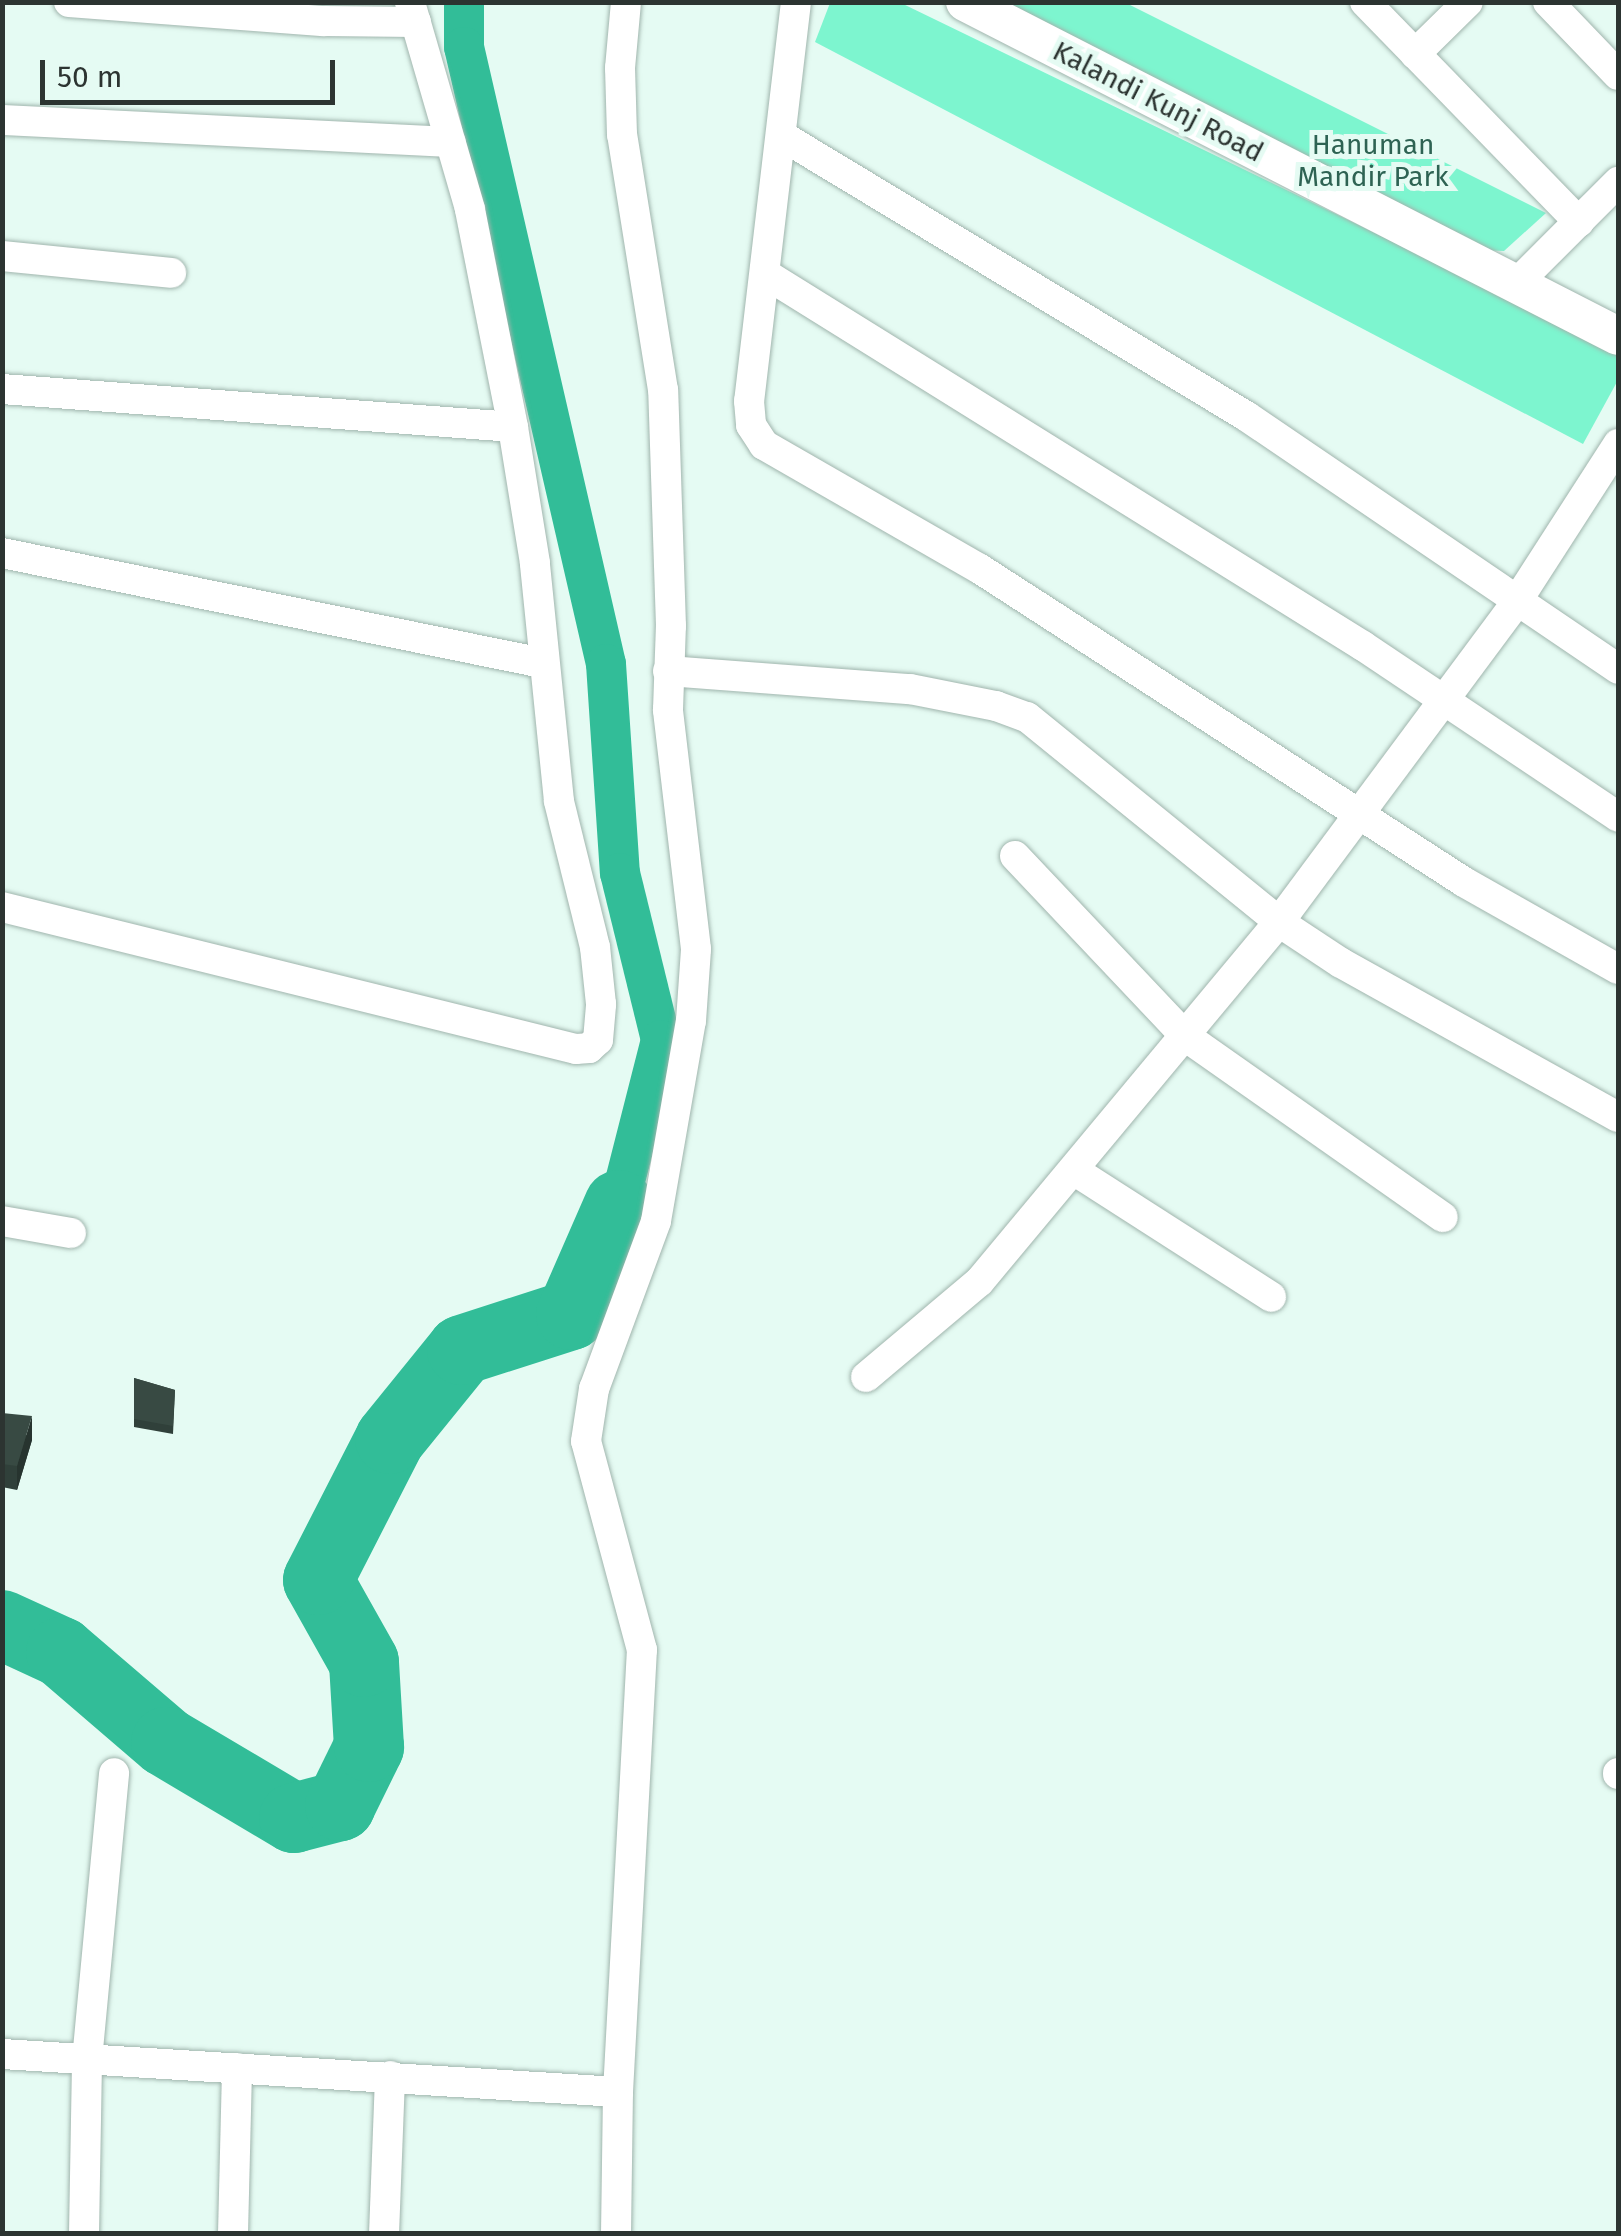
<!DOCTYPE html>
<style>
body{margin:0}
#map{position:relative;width:1621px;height:2236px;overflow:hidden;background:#e5fbf3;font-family:"Fira Sans",sans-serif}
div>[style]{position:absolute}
.green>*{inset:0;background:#7df5cf}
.canal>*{height:40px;margin:-20px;padding:0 20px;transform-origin:20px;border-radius:20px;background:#32bd98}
.river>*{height:70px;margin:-35px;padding:0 35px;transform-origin:35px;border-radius:35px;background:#32bd98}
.roads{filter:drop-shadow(0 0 2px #a0b5ad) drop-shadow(0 0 2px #a0b5ad)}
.minor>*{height:30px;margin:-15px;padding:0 15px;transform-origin:15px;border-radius:15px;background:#fff}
.tertiary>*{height:38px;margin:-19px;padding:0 19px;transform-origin:19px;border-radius:19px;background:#fff}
.wall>*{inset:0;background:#30403a}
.shaded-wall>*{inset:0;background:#27342f}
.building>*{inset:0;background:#384a43}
span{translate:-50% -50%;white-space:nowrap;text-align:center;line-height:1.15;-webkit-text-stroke:10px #e5fbf3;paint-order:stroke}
.street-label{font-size:28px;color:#2c3431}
.park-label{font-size:28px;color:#2e6353}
.frame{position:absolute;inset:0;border:5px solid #2c3431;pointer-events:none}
.scale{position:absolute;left:40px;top:60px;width:295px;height:45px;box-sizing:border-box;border:5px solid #2c3431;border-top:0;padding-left:12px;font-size:30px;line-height:35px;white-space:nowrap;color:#2c3431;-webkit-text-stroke:8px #e5fbf3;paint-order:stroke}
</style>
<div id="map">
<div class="green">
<div style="clip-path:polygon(830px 3px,901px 3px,1618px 351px,1618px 380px,1583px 444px,815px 42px)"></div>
<div style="clip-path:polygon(991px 3px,1126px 3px,1546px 213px,1504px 251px,1481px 250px)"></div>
</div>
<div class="canal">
<div style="left:464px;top:2px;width:45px;rotate:90deg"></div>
<div style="left:464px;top:47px;width:633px;rotate:77.04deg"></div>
<div style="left:606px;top:664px;width:209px;rotate:86.2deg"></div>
<div style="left:620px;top:873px;width:172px;rotate:76.2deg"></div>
<div style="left:661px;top:1040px;width:170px;rotate:104.3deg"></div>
</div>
<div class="river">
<div style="left:2px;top:1625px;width:65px;rotate:24.6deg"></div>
<div style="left:61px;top:1652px;width:138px;rotate:40.6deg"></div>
<div style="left:166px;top:1742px;width:149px;rotate:30.7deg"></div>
<div style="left:294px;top:1818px;width:48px;rotate:-14.6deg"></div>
<div style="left:340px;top:1806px;width:66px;rotate:-63.8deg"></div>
<div style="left:369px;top:1747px;width:85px;rotate:-93.4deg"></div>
<div style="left:364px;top:1662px;width:94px;rotate:-119.3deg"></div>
<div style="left:318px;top:1580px;width:158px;rotate:-62.9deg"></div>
<div style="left:390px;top:1439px;width:114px;rotate:-51deg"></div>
<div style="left:462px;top:1350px;width:114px;rotate:-17.8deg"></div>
<div style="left:571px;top:1315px;width:120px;rotate:-66.4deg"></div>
</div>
<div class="roads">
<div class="minor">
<div style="left:69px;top:2px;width:256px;rotate:4.3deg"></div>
<div style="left:324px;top:21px;width:92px;rotate:0.6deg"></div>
<div style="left:796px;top:2px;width:402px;rotate:96.7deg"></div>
<div style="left:749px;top:401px;width:24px;rotate:85deg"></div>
<div style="left:751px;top:425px;width:24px;rotate:57deg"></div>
<div style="left:764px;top:445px;width:249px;rotate:29.9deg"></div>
<div style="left:980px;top:569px;width:576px;rotate:32.89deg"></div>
<div style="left:1464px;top:882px;width:177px;rotate:29.5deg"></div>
<div style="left:1365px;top:2px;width:307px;rotate:45.8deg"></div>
<div style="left:1548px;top:2px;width:101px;rotate:46.2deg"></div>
<div style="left:1415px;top:54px;width:74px;rotate:-44.5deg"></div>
<div style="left:2px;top:120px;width:449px;rotate:2.8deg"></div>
<div style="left:782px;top:136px;width:542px;rotate:31.11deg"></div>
<div style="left:1246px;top:416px;width:450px;rotate:34.2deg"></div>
<div style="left:2px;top:256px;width:170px;rotate:5.7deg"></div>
<div style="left:767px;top:275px;width:702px;rotate:31.9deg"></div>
<div style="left:1363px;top:646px;width:307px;rotate:33.8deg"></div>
<div style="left:1515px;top:285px;width:146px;rotate:-45deg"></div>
<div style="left:2px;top:389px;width:512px;rotate:4.25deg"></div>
<div style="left:2px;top:553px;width:551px;rotate:11.51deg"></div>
<div style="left:668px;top:671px;width:243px;rotate:4.3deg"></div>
<div style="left:910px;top:689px;width:88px;rotate:11.2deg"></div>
<div style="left:996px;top:706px;width:33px;rotate:20deg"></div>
<div style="left:1027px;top:717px;width:325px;rotate:39.1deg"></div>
<div style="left:1279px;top:922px;width:74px;rotate:33.5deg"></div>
<div style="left:1341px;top:963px;width:317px;rotate:29.1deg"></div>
<div style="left:1015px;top:856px;width:248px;rotate:46.6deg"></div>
<div style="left:1185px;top:1036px;width:315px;rotate:35.1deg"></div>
<div style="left:2px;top:907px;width:591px;rotate:13.9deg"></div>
<div style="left:576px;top:1049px;width:13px;rotate:-4deg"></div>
<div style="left:589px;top:1048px;width:12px;rotate:-42deg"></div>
<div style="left:598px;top:1040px;width:36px;rotate:-85deg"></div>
<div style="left:601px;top:1004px;width:57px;rotate:-96deg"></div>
<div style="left:595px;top:947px;width:150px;rotate:-103.9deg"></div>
<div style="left:559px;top:801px;width:239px;rotate:-95.8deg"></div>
<div style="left:535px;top:563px;width:138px;rotate:-99.2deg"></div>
<div style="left:513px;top:427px;width:222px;rotate:-101.2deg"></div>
<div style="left:470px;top:209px;width:216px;rotate:-106.2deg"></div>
<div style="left:1075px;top:1171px;width:233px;rotate:32.7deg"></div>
<div style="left:2px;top:1221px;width:70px;rotate:9.9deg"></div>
<div style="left:866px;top:1377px;width:148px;rotate:-40.1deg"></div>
<div style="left:979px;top:1282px;width:469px;rotate:-50.2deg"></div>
<div style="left:1279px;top:922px;width:400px;rotate:-53.4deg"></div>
<div style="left:1517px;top:601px;width:187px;rotate:-57.2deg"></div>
<div style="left:1618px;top:1774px;width:1px;rotate:-90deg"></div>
<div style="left:2px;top:2054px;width:617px;rotate:3.53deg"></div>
<div style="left:84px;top:2234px;width:174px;rotate:-89deg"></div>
<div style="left:87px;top:2060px;width:288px;rotate:-84.6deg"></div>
<div style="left:233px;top:2234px;width:166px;rotate:-88.6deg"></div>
<div style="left:384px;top:2234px;width:158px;rotate:-87.8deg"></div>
<div style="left:616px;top:2234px;width:142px;rotate:-89.2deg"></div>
<div style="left:618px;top:2092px;width:443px;rotate:-86.9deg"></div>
<div style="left:642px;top:1650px;width:216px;rotate:-105deg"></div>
<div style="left:586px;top:1441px;width:53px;rotate:-81.3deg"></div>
<div style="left:594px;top:1389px;width:179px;rotate:-69.7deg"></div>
<div style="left:656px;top:1221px;width:203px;rotate:-80.1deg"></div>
<div style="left:691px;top:1021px;width:72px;rotate:-86deg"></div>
<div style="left:696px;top:949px;width:241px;rotate:-96.7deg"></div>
<div style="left:668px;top:710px;width:84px;rotate:-88deg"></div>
<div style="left:671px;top:626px;width:236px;rotate:-91.9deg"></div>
<div style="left:663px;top:390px;width:258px;rotate:-99.1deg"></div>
<div style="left:622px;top:135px;width:67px;rotate:-91.7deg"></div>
<div style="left:620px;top:68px;width:66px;rotate:-84.8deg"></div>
</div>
<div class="tertiary">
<div style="left:965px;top:2px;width:733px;rotate:27.09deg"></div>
</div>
</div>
<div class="wall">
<div style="clip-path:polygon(134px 1378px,175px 1390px,173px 1434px,134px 1427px)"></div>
<div style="clip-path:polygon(2px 1413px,32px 1440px,17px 1490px,2px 1487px)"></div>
</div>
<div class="shaded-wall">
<div style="clip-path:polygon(32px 1416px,32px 1440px,17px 1490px,17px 1466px)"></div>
</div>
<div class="building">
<div style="clip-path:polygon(134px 1378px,175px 1390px,173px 1426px,134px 1419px)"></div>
<div style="clip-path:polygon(2px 1413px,32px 1416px,17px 1466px,2px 1464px)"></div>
</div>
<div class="street-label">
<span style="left:1158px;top:102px;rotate:27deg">Kalandi Kunj Road</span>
</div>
<div class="park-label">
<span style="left:1373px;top:161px">Hanuman<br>Mandir Park</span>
</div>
<div class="frame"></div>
<div class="scale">50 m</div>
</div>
